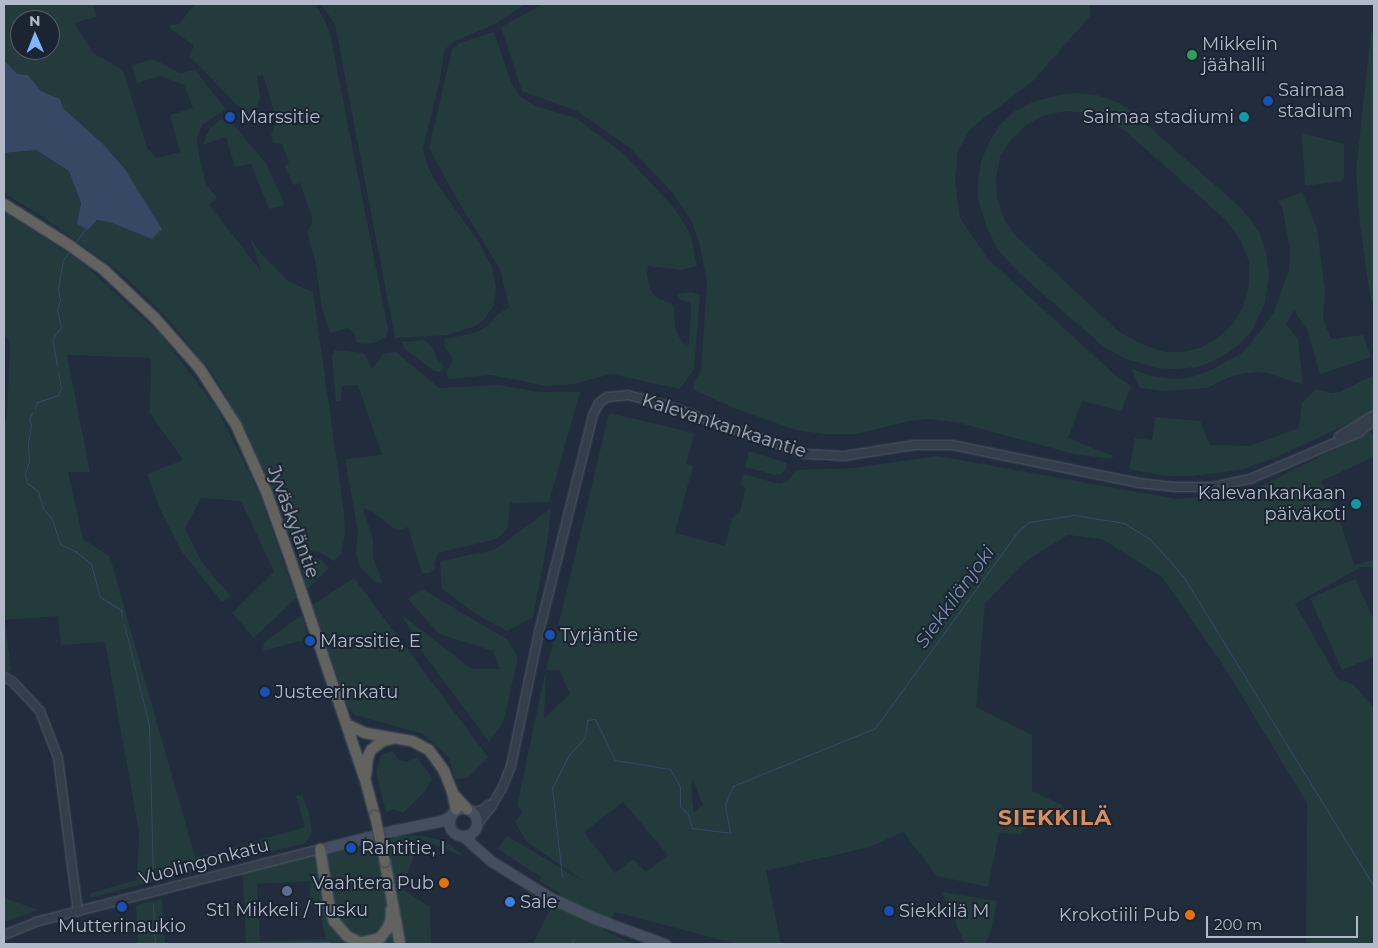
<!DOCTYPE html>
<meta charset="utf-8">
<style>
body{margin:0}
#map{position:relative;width:1378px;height:948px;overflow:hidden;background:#212d3c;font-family:Montserrat,sans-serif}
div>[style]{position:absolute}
.green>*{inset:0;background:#233b3d}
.water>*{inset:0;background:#354964}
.stream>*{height:1px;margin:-0.5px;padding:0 0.5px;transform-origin:0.5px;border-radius:0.5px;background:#354964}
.roads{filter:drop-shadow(0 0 1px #515a67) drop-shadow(0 0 1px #515a67)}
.tertiary>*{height:8px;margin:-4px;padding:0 4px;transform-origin:4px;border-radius:4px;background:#353f4c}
.secondary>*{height:9px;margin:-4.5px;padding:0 4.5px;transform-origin:4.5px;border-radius:4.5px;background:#434e5f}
.secondary>.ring{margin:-4.5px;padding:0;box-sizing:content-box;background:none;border:9px solid #434e5f;border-radius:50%}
.trunk>*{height:10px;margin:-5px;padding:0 5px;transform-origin:5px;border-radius:5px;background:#62625f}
.bridges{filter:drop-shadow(0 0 1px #3e4754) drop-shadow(0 0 1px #3e4754)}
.trunk-bridge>*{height:10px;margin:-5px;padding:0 5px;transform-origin:5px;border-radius:5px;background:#62625f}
.dots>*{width:14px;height:14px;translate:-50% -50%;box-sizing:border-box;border:2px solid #1b2431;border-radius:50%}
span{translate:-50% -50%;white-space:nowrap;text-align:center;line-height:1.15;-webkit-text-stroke:4px #1b2431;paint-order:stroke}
.poi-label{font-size:18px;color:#b1bac8}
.left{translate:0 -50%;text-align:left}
.right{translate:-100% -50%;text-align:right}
.street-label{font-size:18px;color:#b1bac8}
.water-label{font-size:19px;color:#7791b1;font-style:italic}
.district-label{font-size:22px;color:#d88e5c;font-weight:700;letter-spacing:1px}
.frame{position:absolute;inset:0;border:5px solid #b1bac8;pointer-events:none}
.north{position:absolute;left:10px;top:10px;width:50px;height:50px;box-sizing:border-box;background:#1b2431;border:1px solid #57606d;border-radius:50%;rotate:359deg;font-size:14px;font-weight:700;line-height:20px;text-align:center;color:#b1bac8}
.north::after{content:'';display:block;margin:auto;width:18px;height:22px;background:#82b4fb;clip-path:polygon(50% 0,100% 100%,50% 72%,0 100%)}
.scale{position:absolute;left:1206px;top:916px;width:152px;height:22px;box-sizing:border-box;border:2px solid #b1bac8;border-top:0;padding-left:6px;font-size:15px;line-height:18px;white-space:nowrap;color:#b1bac8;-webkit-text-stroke:4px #1b2431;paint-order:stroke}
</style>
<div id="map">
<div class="green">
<div style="clip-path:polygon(evenodd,4px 4px,93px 4px,96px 17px,74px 23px,93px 53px,123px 70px,147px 148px,157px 158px,180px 152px,170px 115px,193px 108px,184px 85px,160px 76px,137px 83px,132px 65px,153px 59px,180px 73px,195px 70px,226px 109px,202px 125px,197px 137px,200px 161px,206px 184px,217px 198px,209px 205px,261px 271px,251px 240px,263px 256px,288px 281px,313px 292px,344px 512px,345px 535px,341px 554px,334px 561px,319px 552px,308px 551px,299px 554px,289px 535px,270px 483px,246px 431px,213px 374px,167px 318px,121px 273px,46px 219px,4px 193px,4px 153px,36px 150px,69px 171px,81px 203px,77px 224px,86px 227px,98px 220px,109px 222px,152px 239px,162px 229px,125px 169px,103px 144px,63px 108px,60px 99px,41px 91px,28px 75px,17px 74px,4px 60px,4px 4px,20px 20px,50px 20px,50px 50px,20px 50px,20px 20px)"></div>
<div style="clip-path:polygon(195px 4px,315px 4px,324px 19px,330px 33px,388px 329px,386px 337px,377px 342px,362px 344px,356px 342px,355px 334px,348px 328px,330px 333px,322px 308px,315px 260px,307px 232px,312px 224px,312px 217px,300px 183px,294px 185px,284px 166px,289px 163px,282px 144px,273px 142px,271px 135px,277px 121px,263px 75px,257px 76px,260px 96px,256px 112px,265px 120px,258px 126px,189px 56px,194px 46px,170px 28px,171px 25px,179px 24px)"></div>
<div style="clip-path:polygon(321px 4px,525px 4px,495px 24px,455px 41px,444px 50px,440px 79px,423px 149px,428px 167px,434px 179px,480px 244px,492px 267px,496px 289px,494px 305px,483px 321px,473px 327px,447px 335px,395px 338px,335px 24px)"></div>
<div style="clip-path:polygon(543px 4px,1089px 4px,1090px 16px,1034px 80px,970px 129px,958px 151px,955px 180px,960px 218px,988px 259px,1114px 374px,1131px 386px,1121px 411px,1082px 401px,1068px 438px,1113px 456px,1112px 459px,1074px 454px,960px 423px,930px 419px,910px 421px,856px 434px,825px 434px,795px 430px,734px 408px,694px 390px,693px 383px,701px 371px,707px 283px,700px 245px,692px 222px,673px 193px,629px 147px,577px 111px,522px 91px,501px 27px)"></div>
<div style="clip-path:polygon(1374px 28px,1374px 305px,1370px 296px,1360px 225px,1356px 171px,1371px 33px)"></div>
<div style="clip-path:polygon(494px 32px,511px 82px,519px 96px,535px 106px,576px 118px,624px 154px,674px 208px,690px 233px,697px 266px,681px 270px,648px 266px,647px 275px,651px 291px,658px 299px,671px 303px,674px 308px,675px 329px,682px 342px,687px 345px,689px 344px,691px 309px,690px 303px,680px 299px,677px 294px,692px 292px,700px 295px,694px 369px,680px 389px,611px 374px,574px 384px,547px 386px,491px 375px,449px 379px,446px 374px,453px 358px,444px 346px,445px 339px,474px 333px,486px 327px,497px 315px,509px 307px,500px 269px,456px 198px,429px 148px,452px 50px,460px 43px)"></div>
<div style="clip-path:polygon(evenodd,1078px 93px,1097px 95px,1119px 103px,1136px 115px,1241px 208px,1259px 231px,1266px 253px,1269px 276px,1265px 303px,1251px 332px,1236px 347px,1220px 358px,1198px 367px,1175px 369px,1157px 368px,1126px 359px,1105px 348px,1019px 273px,998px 250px,986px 226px,978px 199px,978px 180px,981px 162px,989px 142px,1000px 125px,1015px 111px,1033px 102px,1063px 94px,1078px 93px,1066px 111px,1088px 113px,1123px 129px,1226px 220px,1240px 240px,1249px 261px,1249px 284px,1244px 305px,1233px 324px,1218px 338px,1200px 348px,1181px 352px,1164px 352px,1142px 344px,1118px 331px,1016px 236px,1005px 221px,997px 198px,996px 179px,1000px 157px,1011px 140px,1026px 125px,1045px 115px,1066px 111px)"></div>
<div style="clip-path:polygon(226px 116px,267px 165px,285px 205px,269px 209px,251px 164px,235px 167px,226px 137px,202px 145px,210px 128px)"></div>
<div style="clip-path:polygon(1302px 133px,1344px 144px,1344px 178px,1341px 181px,1305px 186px)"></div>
<div style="clip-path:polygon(1302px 192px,1317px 228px,1325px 292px,1323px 317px,1330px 337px,1334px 339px,1363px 335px,1371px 357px,1320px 374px,1308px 332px,1294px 310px,1286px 324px,1298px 339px,1303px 385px,1268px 373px,1256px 372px,1234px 375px,1207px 388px,1164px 391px,1140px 388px,1131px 368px,1151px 376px,1172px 379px,1189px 378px,1211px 370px,1242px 353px,1258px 334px,1274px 312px,1289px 270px,1290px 248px,1282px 207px,1278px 201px)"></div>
<div style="clip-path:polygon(4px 212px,83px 263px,161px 335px,217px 408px,260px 495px,296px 598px,254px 638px,232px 613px,274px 572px,241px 501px,201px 498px,185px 529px,201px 561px,230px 596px,222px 602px,182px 552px,161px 511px,147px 474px,183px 460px,150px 413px,151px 358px,67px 355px,90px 472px,68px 472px,83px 539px,110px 557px,195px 857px,224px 850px,233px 859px,91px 898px,91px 893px,137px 880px,139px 832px,105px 642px,61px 645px,58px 616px,5px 620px,11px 670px,8px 673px,4px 671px,4px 422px,7px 419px,10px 342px,4px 334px)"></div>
<div style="clip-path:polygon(425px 340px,432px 347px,438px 360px,444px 366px,441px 372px,434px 371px,404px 348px,402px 342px)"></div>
<div style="clip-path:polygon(335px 350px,364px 353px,372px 369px,383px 354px,396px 352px,439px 388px,499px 385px,538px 392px,580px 392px,549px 502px,510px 503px,508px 527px,497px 539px,438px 553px,434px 563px,436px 569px,429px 573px,422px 573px,408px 527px,400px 530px,393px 528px,372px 511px,363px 508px,373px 540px,373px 557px,383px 584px,376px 582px,360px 567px,356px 552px,358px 533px,345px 459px,382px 455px,358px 385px,342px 386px,341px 401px,336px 401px,332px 356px)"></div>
<div style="clip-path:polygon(1374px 375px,1373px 412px,1277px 457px,1240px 470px,1192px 476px,1166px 476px,1129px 469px,1135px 438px,1152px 440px,1155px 417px,1200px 421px,1210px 445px,1249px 446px,1299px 428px,1302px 403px,1316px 389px,1331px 393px,1340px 392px)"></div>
<div style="clip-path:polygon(evenodd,609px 413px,695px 433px,686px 463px,693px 466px,675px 533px,725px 546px,732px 518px,740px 513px,745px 489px,741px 484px,743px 474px,779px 484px,787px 482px,796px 470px,853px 468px,938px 456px,1176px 499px,1247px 493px,1370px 432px,1374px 434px,1374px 457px,1321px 481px,1342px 527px,1354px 565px,1374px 560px,1374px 567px,1361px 567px,1295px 604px,1338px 679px,1353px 684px,1374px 708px,1374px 944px,1306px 944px,1307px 803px,1223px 665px,1162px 577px,1102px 539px,1068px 535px,1026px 561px,985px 603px,976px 707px,1032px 735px,1032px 791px,1062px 805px,1074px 825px,1035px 820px,1020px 834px,999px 833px,988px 887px,937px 876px,903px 832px,869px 847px,766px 871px,781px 944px,737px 944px,615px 912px,603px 930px,634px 944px,533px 944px,552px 905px,561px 894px,539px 881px,541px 877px,498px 849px,507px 836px,586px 883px,527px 842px,515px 822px,523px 812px,517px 806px,546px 669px,561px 615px,609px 413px,546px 670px,559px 670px,570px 694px,544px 718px,546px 670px,609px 413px,692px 777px,703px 805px,694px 812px,692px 798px,692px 777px,609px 413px,623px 802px,668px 855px,646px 872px,633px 859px,615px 873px,584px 832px,623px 802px)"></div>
<div style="clip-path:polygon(749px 451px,787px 463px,786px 469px,781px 474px,775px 475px,745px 467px)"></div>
<div style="clip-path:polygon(551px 508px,547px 544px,533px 617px,507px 631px,476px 614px,442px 589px,440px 561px,494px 550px)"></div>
<div style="clip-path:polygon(313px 557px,321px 560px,329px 568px,307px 589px,300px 562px)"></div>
<div style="clip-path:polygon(354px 578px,488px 757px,468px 778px,455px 779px,449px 758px,423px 734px,355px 715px,347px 705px,313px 605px)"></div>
<div style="clip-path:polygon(1355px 579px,1374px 620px,1374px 657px,1342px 670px,1310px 598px)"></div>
<div style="clip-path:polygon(422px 589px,508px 640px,518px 658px,503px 723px,489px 742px,420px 649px,402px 615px,472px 669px,500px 669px,493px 651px,439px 634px,408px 599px)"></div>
<div style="clip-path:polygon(302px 615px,308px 639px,263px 651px,264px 642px)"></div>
<div style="clip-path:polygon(392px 751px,399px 760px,406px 762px,417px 757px,432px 778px,425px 791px,403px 813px,393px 809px,386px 813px,376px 772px,381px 755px)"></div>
<div style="clip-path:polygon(302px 795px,309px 813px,312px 834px,305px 843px,242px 859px,231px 848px,305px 827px,296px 796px)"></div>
<div style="clip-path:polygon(evenodd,394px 836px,423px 836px,445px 841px,465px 857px,420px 839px,402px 889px,430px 907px,431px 944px,246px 944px,243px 878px,239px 873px,360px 842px,394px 838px,394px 836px,310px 881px,311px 906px,319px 909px,326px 939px,260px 941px,257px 884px,310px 881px)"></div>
<div style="clip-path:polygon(942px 892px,997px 901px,990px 935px,984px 944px,965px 944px)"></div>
<div style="clip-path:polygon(4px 898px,39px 910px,4px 922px)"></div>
<div style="clip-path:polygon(162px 899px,165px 944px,138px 944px,136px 905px)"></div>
</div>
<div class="water">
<div style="clip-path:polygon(4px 60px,17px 74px,28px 75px,41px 91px,60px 99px,63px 108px,103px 144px,125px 169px,162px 229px,152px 239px,109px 222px,97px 220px,88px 230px,77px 224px,81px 203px,69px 171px,36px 150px,4px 153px)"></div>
</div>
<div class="stream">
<div style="left:75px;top:243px;width:19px;rotate:-55deg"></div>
<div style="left:57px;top:366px;width:27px;rotate:-100deg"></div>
<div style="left:52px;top:339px;width:15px;rotate:-53deg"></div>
<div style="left:61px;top:327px;width:18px;rotate:-103deg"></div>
<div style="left:57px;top:309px;width:9px;rotate:-72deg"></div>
<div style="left:60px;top:300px;width:10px;rotate:-101deg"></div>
<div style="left:58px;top:290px;width:30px;rotate:-81deg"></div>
<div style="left:63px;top:260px;width:10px;rotate:-53deg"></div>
<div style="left:35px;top:408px;width:6px;rotate:-72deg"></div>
<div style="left:37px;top:402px;width:22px;rotate:-18deg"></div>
<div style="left:58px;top:395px;width:8px;rotate:-67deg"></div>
<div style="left:61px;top:388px;width:15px;rotate:-101deg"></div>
<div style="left:32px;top:413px;width:7px;rotate:117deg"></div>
<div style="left:29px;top:419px;width:6px;rotate:72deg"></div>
<div style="left:31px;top:425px;width:20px;rotate:99deg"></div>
<div style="left:28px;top:445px;width:16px;rotate:86deg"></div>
<div style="left:29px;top:461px;width:14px;rotate:107deg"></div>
<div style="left:25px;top:474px;width:9px;rotate:77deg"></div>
<div style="left:27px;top:483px;width:14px;rotate:36deg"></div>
<div style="left:38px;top:491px;width:18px;rotate:74deg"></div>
<div style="left:43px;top:508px;width:14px;rotate:51deg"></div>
<div style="left:52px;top:519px;width:26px;rotate:72deg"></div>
<div style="left:60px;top:544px;width:17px;rotate:25deg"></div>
<div style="left:75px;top:551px;width:21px;rotate:39deg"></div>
<div style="left:91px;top:564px;width:34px;rotate:75deg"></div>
<div style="left:100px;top:597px;width:25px;rotate:32deg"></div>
<div style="left:121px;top:610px;width:7px;rotate:82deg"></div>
<div style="left:124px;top:624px;width:104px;rotate:76.1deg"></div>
<div style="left:149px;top:725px;width:156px;rotate:88.5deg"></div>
<div style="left:562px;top:877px;width:90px;rotate:-96.4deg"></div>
<div style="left:552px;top:788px;width:36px;rotate:-63deg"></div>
<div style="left:568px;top:756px;width:25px;rotate:-48deg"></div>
<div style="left:585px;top:737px;width:17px;rotate:-83deg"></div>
<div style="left:587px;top:720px;width:8px;rotate:-7deg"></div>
<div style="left:595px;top:719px;width:46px;rotate:64deg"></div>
<div style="left:615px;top:760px;width:56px;rotate:9.3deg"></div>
<div style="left:670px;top:769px;width:21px;rotate:61deg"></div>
<div style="left:680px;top:787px;width:19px;rotate:90deg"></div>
<div style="left:680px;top:806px;width:11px;rotate:45deg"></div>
<div style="left:688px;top:814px;width:15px;rotate:74deg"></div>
<div style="left:692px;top:828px;width:38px;rotate:7deg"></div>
<div style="left:730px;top:833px;width:29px;rotate:-100deg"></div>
<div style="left:725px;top:804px;width:20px;rotate:-66deg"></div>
<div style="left:733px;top:786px;width:153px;rotate:-22.2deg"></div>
<div style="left:875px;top:728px;width:243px;rotate:-54deg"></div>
<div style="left:1018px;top:531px;width:14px;rotate:-39deg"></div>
<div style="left:1029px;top:522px;width:46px;rotate:-8.8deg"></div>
<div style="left:1074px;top:515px;width:51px;rotate:9.1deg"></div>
<div style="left:1124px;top:523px;width:32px;rotate:32deg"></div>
<div style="left:1151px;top:540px;width:48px;rotate:48.4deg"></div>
<div style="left:1183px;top:576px;width:365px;rotate:58.4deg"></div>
<div style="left:153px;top:903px;width:41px;rotate:87.2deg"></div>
<div style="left:260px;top:943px;width:68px;rotate:-0.8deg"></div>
<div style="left:328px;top:942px;width:5px;rotate:22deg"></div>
<div style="left:571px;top:944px;width:6px;rotate:-59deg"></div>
</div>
<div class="roads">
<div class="tertiary">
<div style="left:1339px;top:436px;width:41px;rotate:-31deg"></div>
<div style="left:4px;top:677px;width:9px;rotate:27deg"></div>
<div style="left:12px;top:681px;width:41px;rotate:47deg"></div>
<div style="left:40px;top:711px;width:50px;rotate:69deg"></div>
<div style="left:58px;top:758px;width:155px;rotate:82.6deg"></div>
<div style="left:472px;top:812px;width:11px;rotate:-10deg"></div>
<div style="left:483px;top:810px;width:7px;rotate:-45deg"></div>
<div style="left:477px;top:825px;width:23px;rotate:-52deg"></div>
<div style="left:491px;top:807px;width:24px;rotate:-60deg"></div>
<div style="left:503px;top:786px;width:22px;rotate:-68deg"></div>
<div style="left:511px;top:766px;width:137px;rotate:-78.2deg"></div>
<div style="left:539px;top:632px;width:224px;rotate:-76deg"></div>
<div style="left:593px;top:415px;width:13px;rotate:-63deg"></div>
<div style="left:599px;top:403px;width:10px;rotate:-37deg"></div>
<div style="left:607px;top:397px;width:21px;rotate:-5deg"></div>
<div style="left:628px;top:395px;width:38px;rotate:15deg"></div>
<div style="left:665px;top:405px;width:148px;rotate:19.3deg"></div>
<div style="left:805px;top:454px;width:39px;rotate:3deg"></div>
<div style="left:844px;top:456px;width:71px;rotate:-8.9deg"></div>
<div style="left:914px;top:445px;width:38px"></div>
<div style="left:952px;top:445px;width:190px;rotate:11.5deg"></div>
<div style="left:1138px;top:483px;width:37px;rotate:6deg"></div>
<div style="left:1175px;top:487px;width:37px"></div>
<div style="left:1212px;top:487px;width:39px;rotate:-12deg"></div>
<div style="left:1250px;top:479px;width:117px;rotate:-23.1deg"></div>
<div style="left:1358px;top:433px;width:20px;rotate:-37deg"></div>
<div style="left:4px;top:935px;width:35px;rotate:-22deg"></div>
<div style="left:36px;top:922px;width:293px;rotate:-14.4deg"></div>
</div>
<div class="secondary">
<div class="ring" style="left:449px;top:808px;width:19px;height:19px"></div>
<div style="left:463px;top:836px;width:38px;rotate:42deg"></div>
<div style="left:491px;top:861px;width:70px;rotate:31.7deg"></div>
<div style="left:551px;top:898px;width:47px;rotate:24.9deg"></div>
<div style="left:594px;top:918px;width:76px;rotate:20.1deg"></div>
<div style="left:320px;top:849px;width:73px;rotate:-14.2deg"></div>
<div style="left:391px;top:831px;width:50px;rotate:-11.5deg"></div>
<div style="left:440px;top:821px;width:12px;rotate:-24deg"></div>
</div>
<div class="trunk">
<div style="left:4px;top:204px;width:77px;rotate:32.2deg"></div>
<div style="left:69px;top:245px;width:43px;rotate:35.5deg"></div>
<div style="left:104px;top:270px;width:70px;rotate:43.3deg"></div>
<div style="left:155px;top:318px;width:68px;rotate:48.6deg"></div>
<div style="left:200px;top:369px;width:67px;rotate:57.3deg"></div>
<div style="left:236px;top:425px;width:72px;rotate:65.6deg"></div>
<div style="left:266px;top:491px;width:74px;rotate:70.3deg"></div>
<div style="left:291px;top:561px;width:230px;rotate:71.3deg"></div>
<div style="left:365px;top:779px;width:38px;rotate:75deg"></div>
<div style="left:348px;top:725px;width:19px;rotate:25deg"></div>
<div style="left:365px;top:733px;width:48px;rotate:9.7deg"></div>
<div style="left:412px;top:741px;width:19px;rotate:28deg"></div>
<div style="left:429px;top:750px;width:26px;rotate:54deg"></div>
<div style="left:444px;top:771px;width:22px;rotate:68deg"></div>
<div style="left:452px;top:791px;width:19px;rotate:78deg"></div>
<div style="left:366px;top:775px;width:18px;rotate:-84deg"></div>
<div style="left:368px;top:757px;width:8px;rotate:-67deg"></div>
<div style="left:371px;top:750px;width:15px;rotate:-37deg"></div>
<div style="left:383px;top:741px;width:9px;rotate:-13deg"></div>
<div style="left:455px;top:796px;width:18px;rotate:47deg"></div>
<div style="left:320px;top:849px;width:62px;rotate:80.7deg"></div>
<div style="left:330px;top:910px;width:12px;rotate:70deg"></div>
<div style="left:334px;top:921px;width:20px;rotate:49deg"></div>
<div style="left:347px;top:936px;width:17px;rotate:28deg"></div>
<div style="left:385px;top:862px;width:83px;rotate:79.6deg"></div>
<div style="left:359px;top:943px;width:22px;rotate:-13deg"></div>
<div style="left:380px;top:938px;width:11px;rotate:-52deg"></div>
<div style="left:387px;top:929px;width:10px;rotate:-66deg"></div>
<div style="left:391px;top:920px;width:10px;rotate:-90deg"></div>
</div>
</div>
<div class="bridges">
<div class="trunk-bridge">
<div style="left:375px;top:816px;width:47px;rotate:77.7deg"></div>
</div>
</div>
<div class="dots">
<div style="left:1192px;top:55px;background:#2e9e5b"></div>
<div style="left:1268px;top:101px;background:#1a4fb4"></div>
<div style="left:230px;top:117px;background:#1a4fb4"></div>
<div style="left:1244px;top:117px;background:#0f9aa8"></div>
<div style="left:1356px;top:504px;background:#0f9aa8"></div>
<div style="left:550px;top:635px;background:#1a4fb4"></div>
<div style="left:310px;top:641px;background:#1a4fb4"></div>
<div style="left:265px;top:692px;background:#1a4fb4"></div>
<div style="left:351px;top:848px;background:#1a4fb4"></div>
<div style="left:444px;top:883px;background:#e8710a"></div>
<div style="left:287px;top:891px;background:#5c6f8a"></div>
<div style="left:510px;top:902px;background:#3f7fe0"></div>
<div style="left:122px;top:907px;background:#1a4fb4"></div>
<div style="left:889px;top:911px;background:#1a4fb4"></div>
<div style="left:1190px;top:915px;background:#e8710a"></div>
</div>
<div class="poi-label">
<span class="left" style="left:1202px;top:55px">Mikkelin<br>jäähalli</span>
<span class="left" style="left:1278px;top:101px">Saimaa<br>stadium</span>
<span class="left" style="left:240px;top:117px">Marssitie</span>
<span class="right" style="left:1234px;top:117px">Saimaa stadiumi</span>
<span class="right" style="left:1346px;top:504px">Kalevankankaan<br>päiväkoti</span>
<span class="left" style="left:560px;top:635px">Tyrjäntie</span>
<span class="left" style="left:320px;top:641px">Marssitie, E</span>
<span class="left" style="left:275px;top:692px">Justeerinkatu</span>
<span class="left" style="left:361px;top:848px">Rahtitie, I</span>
<span class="right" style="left:434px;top:883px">Vaahtera Pub</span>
<span class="left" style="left:520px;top:902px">Sale</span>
<span style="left:287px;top:910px">St1 Mikkeli / Tusku</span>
<span class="left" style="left:899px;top:911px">Siekkilä M</span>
<span class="right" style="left:1180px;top:915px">Krokotiili Pub</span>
<span style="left:122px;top:926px">Mutterinaukio</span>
</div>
<div class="street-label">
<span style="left:724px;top:426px;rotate:18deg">Kalevankankaantie</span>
<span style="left:293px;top:522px;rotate:70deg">Jyväskyläntie</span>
<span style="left:204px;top:862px;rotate:-15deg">Vuolingonkatu</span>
</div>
<div class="water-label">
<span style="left:955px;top:597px;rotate:-54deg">Siekkilänjoki</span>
</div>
<div class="district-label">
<span style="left:1055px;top:818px">SIEKKILÄ</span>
</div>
<div class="frame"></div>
<div class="north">N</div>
<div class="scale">200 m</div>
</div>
